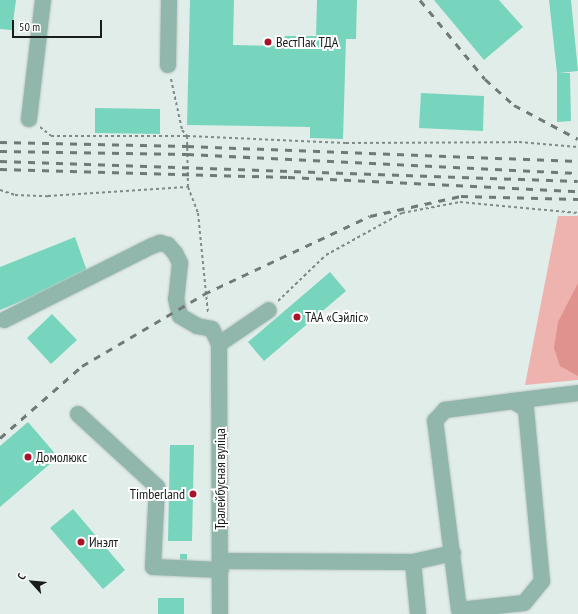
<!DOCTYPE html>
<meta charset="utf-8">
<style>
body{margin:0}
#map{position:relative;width:578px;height:614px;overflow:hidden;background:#e1ede9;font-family:"PT Sans Narrow",sans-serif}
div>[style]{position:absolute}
.green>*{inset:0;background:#eeb2af}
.water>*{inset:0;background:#e0928f}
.building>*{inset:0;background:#78d5bd}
.path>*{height:2px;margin-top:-1px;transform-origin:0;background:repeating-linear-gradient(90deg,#818987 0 3px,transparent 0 6px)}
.roads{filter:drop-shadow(0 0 1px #bdc8c4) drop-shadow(0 0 1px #bdc8c4)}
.minor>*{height:16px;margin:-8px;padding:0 8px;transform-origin:8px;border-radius:8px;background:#91b6ab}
.rail>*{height:3px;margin-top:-1.5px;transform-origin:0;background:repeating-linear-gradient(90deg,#717977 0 7px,transparent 0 14px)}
.dots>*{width:11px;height:11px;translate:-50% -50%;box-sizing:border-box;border:2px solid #fff;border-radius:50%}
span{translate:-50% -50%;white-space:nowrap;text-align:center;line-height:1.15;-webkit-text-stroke:4px #fff;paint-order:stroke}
.poi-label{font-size:14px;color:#191d1c}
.left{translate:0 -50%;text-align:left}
.right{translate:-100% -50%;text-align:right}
.street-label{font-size:14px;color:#191d1c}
.north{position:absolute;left:12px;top:562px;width:40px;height:40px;-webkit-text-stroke:3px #fff;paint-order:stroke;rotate:297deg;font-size:11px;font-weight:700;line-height:16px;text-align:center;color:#191d1c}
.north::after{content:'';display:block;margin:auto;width:14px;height:18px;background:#191d1c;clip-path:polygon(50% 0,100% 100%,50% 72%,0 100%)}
.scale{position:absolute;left:12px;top:20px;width:90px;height:18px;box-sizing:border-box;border:2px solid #191d1c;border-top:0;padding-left:5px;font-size:12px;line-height:14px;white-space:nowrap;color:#191d1c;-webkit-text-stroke:3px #fff;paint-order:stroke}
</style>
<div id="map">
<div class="green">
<div style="clip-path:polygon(558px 216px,578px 216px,578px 380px,525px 385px)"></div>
</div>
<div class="water">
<div style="clip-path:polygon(578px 283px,578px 376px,560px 366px,554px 348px,558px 322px)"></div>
</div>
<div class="building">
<div style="clip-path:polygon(0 0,16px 0,12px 30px,0 29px)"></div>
<div style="clip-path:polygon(190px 0,234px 0,233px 45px,284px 46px,285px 36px,316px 36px,317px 0,357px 0,356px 39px,346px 39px,343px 139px,310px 138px,310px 127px,187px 125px)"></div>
<div style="clip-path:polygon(434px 0,499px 0,523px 27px,484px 60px)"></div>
<div style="clip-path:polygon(549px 0,571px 0,578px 71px,559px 73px,570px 73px,571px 121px,557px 122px,557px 73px)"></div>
<div style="clip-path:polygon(421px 93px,484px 96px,483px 131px,419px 128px)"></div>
<div style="clip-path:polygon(95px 108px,160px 109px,160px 134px,95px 133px)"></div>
<div style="clip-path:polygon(75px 237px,88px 274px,0 310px,0 267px)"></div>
<div style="clip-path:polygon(330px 272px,346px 291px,264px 361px,248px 342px)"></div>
<div style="clip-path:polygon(52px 314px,77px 340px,51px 364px,27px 338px)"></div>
<div style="clip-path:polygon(28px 422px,58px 457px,0 507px,0 446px)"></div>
<div style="clip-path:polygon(170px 445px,194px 445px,192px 541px,168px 541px)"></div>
<div style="clip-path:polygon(73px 509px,125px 570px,103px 589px,50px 528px)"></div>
<div style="clip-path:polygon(180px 554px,187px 554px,187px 562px,180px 562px)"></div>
<div style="clip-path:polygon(158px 598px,184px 598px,184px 614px,158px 614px)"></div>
</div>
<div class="path">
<div style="left:171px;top:79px;width:52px;rotate:77.8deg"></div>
<div style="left:182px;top:130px;width:8px;rotate:50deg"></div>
<div style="left:187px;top:136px;width:51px;rotate:88.9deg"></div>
<div style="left:188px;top:187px;width:28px;rotate:69deg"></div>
<div style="left:198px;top:213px;width:101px;rotate:84.3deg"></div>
<div style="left:40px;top:127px;width:14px;rotate:39deg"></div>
<div style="left:51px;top:136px;width:136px"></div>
<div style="left:187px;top:136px;width:159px;rotate:2.5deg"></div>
<div style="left:346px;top:143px;width:173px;rotate:-0.3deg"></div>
<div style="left:519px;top:142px;width:59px;rotate:4.8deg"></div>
<div style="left:0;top:190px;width:16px;rotate:18deg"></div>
<div style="left:15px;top:195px;width:33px;rotate:2deg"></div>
<div style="left:48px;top:196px;width:139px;rotate:-3.7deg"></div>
<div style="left:278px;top:301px;width:66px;rotate:-43.8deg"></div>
<div style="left:326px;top:255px;width:87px;rotate:-28.9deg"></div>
<div style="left:402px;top:213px;width:59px;rotate:-10.7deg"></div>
<div style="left:460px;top:202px;width:119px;rotate:5.3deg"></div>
</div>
<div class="roads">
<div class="minor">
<div style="left:168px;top:65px;width:65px;rotate:-89.1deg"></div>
<div style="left:29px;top:119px;width:120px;rotate:-83.3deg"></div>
<div style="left:4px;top:320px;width:165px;rotate:-26.6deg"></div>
<div style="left:152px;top:246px;width:9px;rotate:-21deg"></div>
<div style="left:160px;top:243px;width:8px;rotate:14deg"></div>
<div style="left:168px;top:245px;width:11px;rotate:49deg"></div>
<div style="left:175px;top:253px;width:11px;rotate:63deg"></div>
<div style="left:180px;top:263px;width:36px;rotate:96deg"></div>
<div style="left:176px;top:299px;width:17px;rotate:77deg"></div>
<div style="left:180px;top:316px;width:20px;rotate:30deg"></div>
<div style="left:197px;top:326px;width:15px;rotate:11deg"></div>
<div style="left:212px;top:329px;width:17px;rotate:65deg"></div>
<div style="left:219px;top:344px;width:270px;rotate:89.8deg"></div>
<div style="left:219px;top:344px;width:60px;rotate:-34.2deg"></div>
<div style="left:513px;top:401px;width:15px;rotate:32deg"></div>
<div style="left:526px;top:409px;width:173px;rotate:84.7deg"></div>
<div style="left:542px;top:581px;width:28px;rotate:129deg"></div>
<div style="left:524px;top:603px;width:65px;rotate:173.9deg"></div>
<div style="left:459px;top:610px;width:191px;rotate:-97.2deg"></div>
<div style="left:435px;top:421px;width:15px;rotate:-48deg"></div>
<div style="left:445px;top:410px;width:69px;rotate:-7.5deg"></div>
<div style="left:513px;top:401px;width:65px;rotate:-7deg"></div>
<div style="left:78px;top:414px;width:108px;rotate:42.7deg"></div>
<div style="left:157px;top:487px;width:80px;rotate:92.9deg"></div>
<div style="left:153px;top:567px;width:68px;rotate:2.5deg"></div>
<div style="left:221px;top:561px;width:192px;rotate:0.3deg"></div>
<div style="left:413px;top:562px;width:41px;rotate:-12.7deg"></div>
<div style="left:413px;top:562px;width:52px;rotate:84.5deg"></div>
</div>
</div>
<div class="rail">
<div style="left:420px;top:0;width:102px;rotate:50.6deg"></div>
<div style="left:485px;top:79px;width:39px;rotate:42deg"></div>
<div style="left:514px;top:105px;width:72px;rotate:28deg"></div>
<div style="left:0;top:142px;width:187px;rotate:1.2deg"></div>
<div style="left:187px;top:146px;width:391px;rotate:2.2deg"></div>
<div style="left:0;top:151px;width:187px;rotate:0.9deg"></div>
<div style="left:187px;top:154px;width:391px;rotate:2.8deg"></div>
<div style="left:0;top:161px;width:578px;rotate:1.98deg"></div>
<div style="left:0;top:169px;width:288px;rotate:1.6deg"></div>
<div style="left:288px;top:177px;width:290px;rotate:2.8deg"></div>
<div style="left:0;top:438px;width:109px;rotate:-41.3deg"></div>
<div style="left:82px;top:366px;width:142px;rotate:-30.5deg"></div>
<div style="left:204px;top:294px;width:183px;rotate:-25.2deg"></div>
<div style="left:370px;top:216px;width:93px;rotate:-12.4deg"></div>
<div style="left:461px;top:196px;width:117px;rotate:1.5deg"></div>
</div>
<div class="dots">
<div style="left:268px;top:42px;background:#a91229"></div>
<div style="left:297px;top:317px;background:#a91229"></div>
<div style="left:28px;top:457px;background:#a91229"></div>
<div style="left:193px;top:494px;background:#a91229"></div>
<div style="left:81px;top:542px;background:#a91229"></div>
</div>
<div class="poi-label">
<span class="left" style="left:276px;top:42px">ВестПак ТДА</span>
<span class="left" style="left:305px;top:317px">ТАА «Сэйліс»</span>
<span class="left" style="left:36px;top:457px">Домолюкс</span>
<span class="right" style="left:185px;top:494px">Timberland</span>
<span class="left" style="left:89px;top:542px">Инэлт</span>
</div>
<div class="street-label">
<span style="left:220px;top:479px;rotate:-90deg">Тралейбусная вуліца</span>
</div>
<div class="north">С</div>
<div class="scale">50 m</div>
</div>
